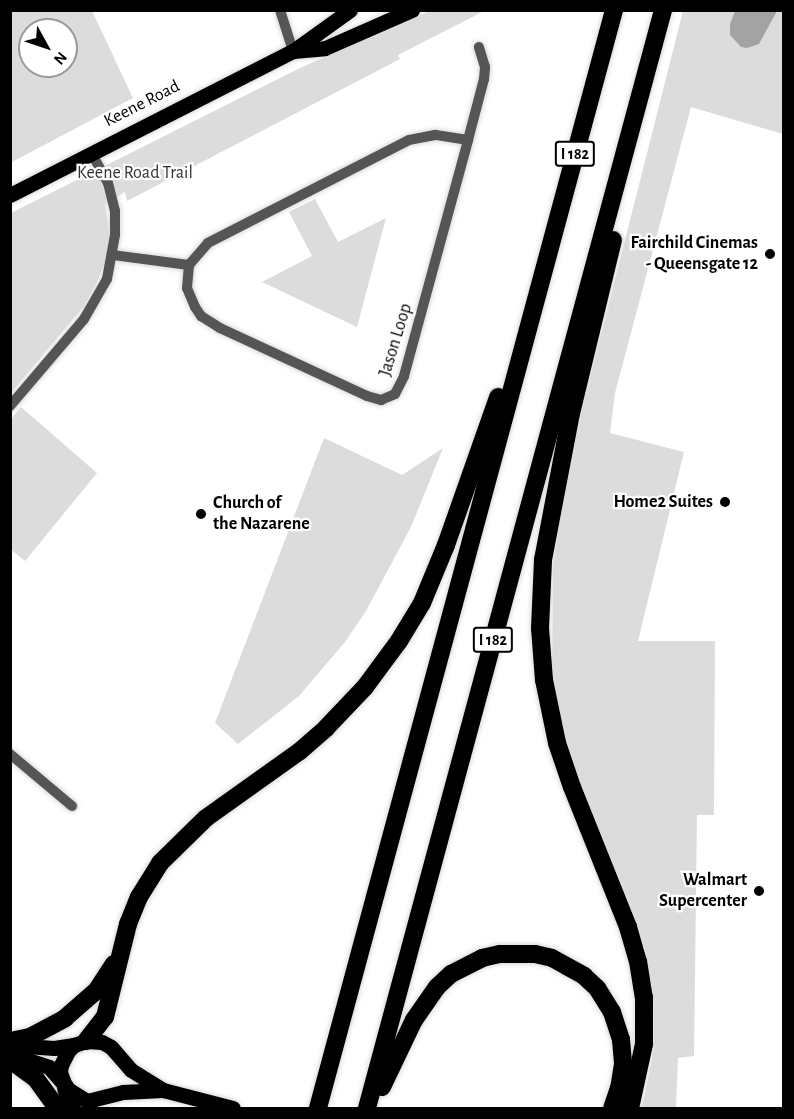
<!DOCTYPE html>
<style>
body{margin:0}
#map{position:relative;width:794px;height:1119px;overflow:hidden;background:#fff;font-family:"Alegreya Sans",sans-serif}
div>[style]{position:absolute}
.green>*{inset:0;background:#dcdcdc}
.water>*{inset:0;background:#a3a3a3}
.roads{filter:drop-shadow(0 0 2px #dbdbdb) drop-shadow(0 0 2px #dbdbdb)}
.minor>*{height:10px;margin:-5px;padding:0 5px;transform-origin:5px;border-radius:5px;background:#555}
.primary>*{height:15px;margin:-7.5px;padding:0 7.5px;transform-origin:7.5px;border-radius:7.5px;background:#000}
.motorway>*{height:18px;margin:-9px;padding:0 9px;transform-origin:9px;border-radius:9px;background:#000}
.dots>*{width:16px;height:16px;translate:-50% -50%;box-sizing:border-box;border:3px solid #fff;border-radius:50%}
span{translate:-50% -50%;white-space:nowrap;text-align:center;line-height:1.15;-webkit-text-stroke:4.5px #fff;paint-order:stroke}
.shield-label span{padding:2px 4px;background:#fff;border:2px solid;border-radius:4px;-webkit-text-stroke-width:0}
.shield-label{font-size:16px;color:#000;font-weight:700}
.street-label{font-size:18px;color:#000}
.park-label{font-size:18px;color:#333}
.poi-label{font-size:18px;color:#000;font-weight:700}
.right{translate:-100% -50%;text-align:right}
.left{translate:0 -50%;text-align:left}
.frame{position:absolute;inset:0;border:12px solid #000;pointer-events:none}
.north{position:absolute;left:18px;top:18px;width:60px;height:60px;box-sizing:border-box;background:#fff;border:2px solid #999;border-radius:50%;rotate:130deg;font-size:16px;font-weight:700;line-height:24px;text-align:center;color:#000}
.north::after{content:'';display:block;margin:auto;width:21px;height:27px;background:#000;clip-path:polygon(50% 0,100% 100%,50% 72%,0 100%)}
</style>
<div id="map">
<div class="green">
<div style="clip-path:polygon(evenodd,11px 10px,92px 11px,133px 98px,12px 162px,11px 10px,30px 30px,66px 30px,66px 66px,30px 66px,30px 30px)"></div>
<div style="clip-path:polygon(430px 11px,484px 11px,398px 55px,400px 59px,127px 201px,125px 192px,105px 204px,110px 238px,107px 258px,96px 284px,84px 306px,11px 393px,11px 213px,298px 69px)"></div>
<div style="clip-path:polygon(683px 11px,783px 11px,783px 134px,691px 107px,615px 393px,610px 433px,684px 452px,638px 641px,715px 641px,714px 815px,697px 815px,694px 1056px,678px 1058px,676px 1108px,642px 1108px,654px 1049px,653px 995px,645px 949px,630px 905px,580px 782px,563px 730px,552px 680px,553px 567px,563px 493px,582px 410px)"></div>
<div style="clip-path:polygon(315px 199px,338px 242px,386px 218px,357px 327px,262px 282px,312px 256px,289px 212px)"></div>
<div style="clip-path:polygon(21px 407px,97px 473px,25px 561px,10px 549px,11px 419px)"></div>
<div style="clip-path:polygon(324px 438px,402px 475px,443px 448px,411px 527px,366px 611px,345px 642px,299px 696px,238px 744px,215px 723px)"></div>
</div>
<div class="water">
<div style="clip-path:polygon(735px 11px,735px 10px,777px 11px,759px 44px,747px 48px,741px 47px,730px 35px,730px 24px)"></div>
</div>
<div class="roads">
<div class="minor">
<div style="left:280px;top:10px;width:43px;rotate:72.4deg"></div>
<div style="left:468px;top:140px;width:33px;rotate:-171deg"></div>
<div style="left:435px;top:135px;width:26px;rotate:169deg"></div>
<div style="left:409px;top:140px;width:226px;rotate:152.9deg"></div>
<div style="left:208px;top:243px;width:29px;rotate:131deg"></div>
<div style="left:189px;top:265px;width:23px;rotate:95deg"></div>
<div style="left:187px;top:288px;width:21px;rotate:67deg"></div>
<div style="left:195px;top:307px;width:11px;rotate:56deg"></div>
<div style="left:201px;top:316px;width:22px;rotate:32deg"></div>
<div style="left:220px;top:328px;width:162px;rotate:24.8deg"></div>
<div style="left:367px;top:396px;width:15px;rotate:16deg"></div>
<div style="left:381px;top:400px;width:15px;rotate:-23deg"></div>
<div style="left:395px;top:394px;width:20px;rotate:-63deg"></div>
<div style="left:404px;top:376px;width:245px;rotate:-74.8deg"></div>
<div style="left:468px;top:140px;width:63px;rotate:-75.3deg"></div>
<div style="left:484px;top:79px;width:12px;rotate:-85deg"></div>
<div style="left:485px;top:67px;width:21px;rotate:-107deg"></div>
<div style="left:113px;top:255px;width:77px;rotate:7.5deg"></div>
<div style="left:10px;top:406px;width:114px;rotate:-49.6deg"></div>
<div style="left:84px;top:319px;width:46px;rotate:-60.1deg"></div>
<div style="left:107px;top:279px;width:45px;rotate:-79.7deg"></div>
<div style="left:115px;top:235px;width:24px;rotate:-90deg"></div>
<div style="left:115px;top:211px;width:29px;rotate:-104deg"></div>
<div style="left:108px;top:183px;width:35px;rotate:-119deg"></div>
<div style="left:10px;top:754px;width:81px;rotate:40deg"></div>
</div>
<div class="primary">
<div style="left:293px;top:51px;width:32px;rotate:-5deg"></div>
<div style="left:325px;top:48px;width:95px;rotate:-23.6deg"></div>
<div style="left:10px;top:195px;width:318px;rotate:-27deg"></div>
<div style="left:293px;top:51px;width:70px;rotate:-35.7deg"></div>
<div style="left:12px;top:1045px;width:42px;rotate:4.1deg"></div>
<div style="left:54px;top:1048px;width:20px;rotate:-9deg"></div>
<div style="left:10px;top:1054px;width:41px;rotate:18.4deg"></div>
<div style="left:49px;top:1067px;width:20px;rotate:49deg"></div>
<div style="left:163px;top:1090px;width:40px;rotate:177.1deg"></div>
<div style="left:123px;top:1092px;width:37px;rotate:166deg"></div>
<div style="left:87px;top:1101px;width:25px;rotate:-148deg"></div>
<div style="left:66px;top:1088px;width:17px;rotate:-111deg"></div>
<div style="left:60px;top:1072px;width:7px;rotate:-82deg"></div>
<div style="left:61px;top:1065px;width:16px;rotate:-63deg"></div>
<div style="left:68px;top:1051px;width:8px;rotate:-45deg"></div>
<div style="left:74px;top:1045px;width:13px;rotate:-18deg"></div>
<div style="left:86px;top:1041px;width:16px;rotate:4deg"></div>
<div style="left:102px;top:1042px;width:10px;rotate:29deg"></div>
<div style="left:111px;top:1047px;width:30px;rotate:49deg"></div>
<div style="left:131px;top:1070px;width:38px;rotate:32deg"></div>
<div style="left:163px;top:1090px;width:72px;rotate:14.4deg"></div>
</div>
<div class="motorway">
<div style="left:613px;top:240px;width:178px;rotate:103.6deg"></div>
<div style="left:571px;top:413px;width:150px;rotate:100.8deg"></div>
<div style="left:543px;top:560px;width:68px;rotate:92.5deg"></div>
<div style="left:540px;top:628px;width:52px;rotate:85.6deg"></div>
<div style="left:544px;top:680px;width:64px;rotate:78.3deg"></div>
<div style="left:557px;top:743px;width:46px;rotate:71.2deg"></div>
<div style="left:572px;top:787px;width:151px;rotate:68.2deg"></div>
<div style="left:628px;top:927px;width:35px;rotate:74deg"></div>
<div style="left:638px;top:961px;width:36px;rotate:81deg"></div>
<div style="left:644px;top:997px;width:47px;rotate:90deg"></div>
<div style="left:644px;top:1044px;width:66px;rotate:102.3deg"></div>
<div style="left:10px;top:1041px;width:20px;rotate:-11deg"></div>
<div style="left:30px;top:1037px;width:40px;rotate:-28deg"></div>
<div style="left:65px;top:1018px;width:43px;rotate:-41.2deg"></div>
<div style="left:97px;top:990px;width:31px;rotate:-57deg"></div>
<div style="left:86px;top:1041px;width:31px;rotate:-52deg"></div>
<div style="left:105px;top:1017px;width:96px;rotate:-76.1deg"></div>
<div style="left:128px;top:924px;width:29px;rotate:-68deg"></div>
<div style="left:139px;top:897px;width:40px;rotate:-58deg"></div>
<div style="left:160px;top:863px;width:64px;rotate:-44.4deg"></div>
<div style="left:206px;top:818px;width:115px;rotate:-35.5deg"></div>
<div style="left:300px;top:751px;width:35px;rotate:-41deg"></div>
<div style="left:326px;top:728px;width:57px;rotate:-46.4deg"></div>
<div style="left:365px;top:687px;width:57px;rotate:-53.5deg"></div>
<div style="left:399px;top:641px;width:44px;rotate:-58.8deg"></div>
<div style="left:422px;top:603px;width:63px;rotate:-67.5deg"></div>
<div style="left:446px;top:545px;width:157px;rotate:-70.6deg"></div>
<div style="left:10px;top:1060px;width:32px;rotate:36deg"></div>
<div style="left:36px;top:1079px;width:36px;rotate:54deg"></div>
<div style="left:382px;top:1087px;width:74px;rotate:-64.5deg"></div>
<div style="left:414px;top:1020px;width:40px;rotate:-55.1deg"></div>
<div style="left:437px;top:987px;width:19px;rotate:-43deg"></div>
<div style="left:451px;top:974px;width:35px;rotate:-27deg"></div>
<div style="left:482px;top:958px;width:18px;rotate:-13deg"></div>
<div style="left:500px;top:954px;width:35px"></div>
<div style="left:535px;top:954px;width:17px;rotate:13deg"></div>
<div style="left:552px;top:958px;width:37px;rotate:29deg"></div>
<div style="left:584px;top:976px;width:18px;rotate:43deg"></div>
<div style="left:597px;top:988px;width:28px;rotate:58deg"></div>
<div style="left:612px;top:1012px;width:29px;rotate:72deg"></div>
<div style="left:621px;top:1040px;width:24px;rotate:85deg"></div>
<div style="left:623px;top:1064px;width:24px;rotate:99deg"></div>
<div style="left:619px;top:1088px;width:21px;rotate:109deg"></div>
<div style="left:66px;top:1088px;width:21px;rotate:73deg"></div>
<div style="left:318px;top:1108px;width:1137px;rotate:-74.91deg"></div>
<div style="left:367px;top:1108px;width:1137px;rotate:-74.91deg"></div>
</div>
</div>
<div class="dots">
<div style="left:770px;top:254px;background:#000"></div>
<div style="left:725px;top:502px;background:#000"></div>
<div style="left:201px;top:514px;background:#000"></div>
<div style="left:759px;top:891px;background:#000"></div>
</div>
<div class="shield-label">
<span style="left:575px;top:154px">I 182</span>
<span style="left:493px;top:640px">I 182</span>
</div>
<div class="street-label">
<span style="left:142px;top:104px;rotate:-27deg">Keene Road</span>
<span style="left:396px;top:340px;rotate:-73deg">Jason Loop</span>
</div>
<div class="park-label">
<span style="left:135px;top:173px">Keene Road Trail</span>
</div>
<div class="poi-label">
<span class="right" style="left:758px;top:254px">Fairchild Cinemas<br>- Queensgate 12</span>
<span class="right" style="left:713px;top:502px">Home2 Suites</span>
<span class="left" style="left:213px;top:514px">Church of<br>the Nazarene</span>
<span class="right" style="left:747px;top:891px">Walmart<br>Supercenter</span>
</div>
<div class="frame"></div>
<div class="north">N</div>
</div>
